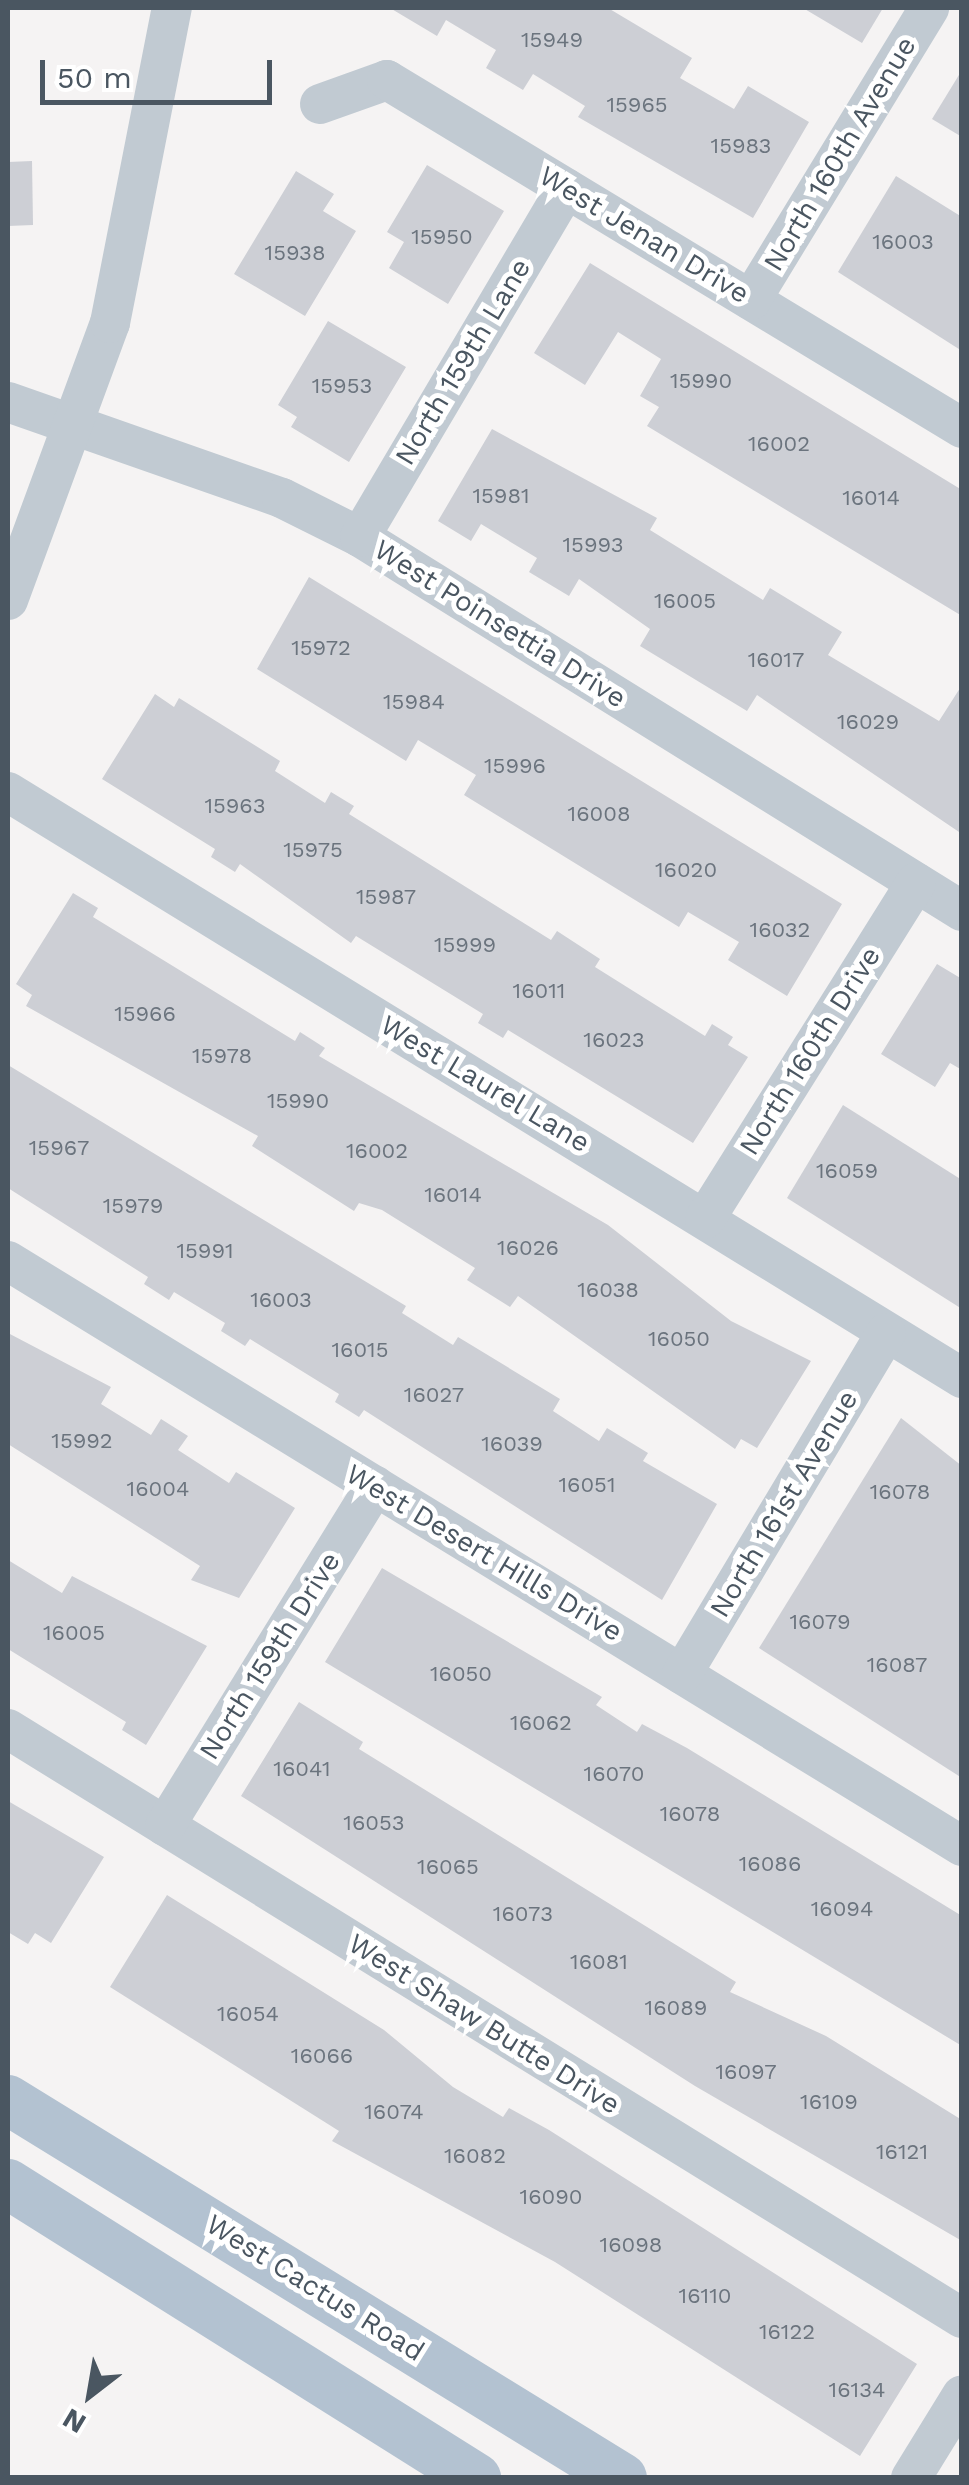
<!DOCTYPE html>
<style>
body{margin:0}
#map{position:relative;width:969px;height:2485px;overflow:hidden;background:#f5f3f3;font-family:"Work Sans",sans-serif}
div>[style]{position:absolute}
.building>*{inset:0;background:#cdcfd5}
.minor>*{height:40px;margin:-20px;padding:0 20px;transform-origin:20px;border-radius:20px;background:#c1cad2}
.major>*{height:50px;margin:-25px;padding:0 25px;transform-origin:25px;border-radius:25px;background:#b3c2d1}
span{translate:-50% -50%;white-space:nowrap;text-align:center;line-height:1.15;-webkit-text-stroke:10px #fff;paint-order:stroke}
.number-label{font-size:22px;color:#6b747e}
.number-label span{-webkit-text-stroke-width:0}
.street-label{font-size:28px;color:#4a5661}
.frame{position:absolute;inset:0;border:10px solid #4a5661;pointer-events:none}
.north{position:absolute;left:40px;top:2345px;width:100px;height:100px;-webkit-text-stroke:8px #fff;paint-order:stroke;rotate:211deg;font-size:28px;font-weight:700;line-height:40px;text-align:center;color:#4a5661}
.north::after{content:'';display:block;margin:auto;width:35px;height:45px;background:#4a5661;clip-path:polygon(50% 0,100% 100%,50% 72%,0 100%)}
.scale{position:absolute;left:40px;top:60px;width:232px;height:45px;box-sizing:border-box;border:5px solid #4a5661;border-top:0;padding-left:12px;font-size:30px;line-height:35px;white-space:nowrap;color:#4a5661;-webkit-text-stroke:8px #fff;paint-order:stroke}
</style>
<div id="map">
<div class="building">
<div style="clip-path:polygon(390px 8px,608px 8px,692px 58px,680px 78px,734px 109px,748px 86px,809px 122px,753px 218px,578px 117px,585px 106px,533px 74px,523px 90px,486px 68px,496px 50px,446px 20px,437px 36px)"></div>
<div style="clip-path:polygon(803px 8px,883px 8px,862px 43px)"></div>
<div style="clip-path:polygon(962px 70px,962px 137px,932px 119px)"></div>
<div style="clip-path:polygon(32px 161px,33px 225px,8px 226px,8px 162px)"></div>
<div style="clip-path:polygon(427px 165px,504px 211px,448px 304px,389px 268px,404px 242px,387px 232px)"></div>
<div style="clip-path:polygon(296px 171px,334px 194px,323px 211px,356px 231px,305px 316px,234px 274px)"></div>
<div style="clip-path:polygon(896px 176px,962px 217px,962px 351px,838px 272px)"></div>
<div style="clip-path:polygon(590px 263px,962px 490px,962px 616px,647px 426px,659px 407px,640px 396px,661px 359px,618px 332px,585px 385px,534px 353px)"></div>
<div style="clip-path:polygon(328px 321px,406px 367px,349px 462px,291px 427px,297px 417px,278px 405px)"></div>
<div style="clip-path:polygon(492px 429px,657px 518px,650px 530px,763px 600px,770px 588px,842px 632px,828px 655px,939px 721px,962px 685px,962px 834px,757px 695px,747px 711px,640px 646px,650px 629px,579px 579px,569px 596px,529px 572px,537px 558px,481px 524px,471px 541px,438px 521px)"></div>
<div style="clip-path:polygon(309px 577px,842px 904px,787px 996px,728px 960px,739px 942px,688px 912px,679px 927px,464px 795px,476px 775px,418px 740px,406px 761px,257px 669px)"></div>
<div style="clip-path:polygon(155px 694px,174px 707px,179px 698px,280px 761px,275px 771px,325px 803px,331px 792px,354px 806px,349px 814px,551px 940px,557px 931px,600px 959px,595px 967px,705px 1036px,712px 1024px,733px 1037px,728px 1045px,748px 1057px,693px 1143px,508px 1030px,503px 1038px,478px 1023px,483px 1014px,356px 936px,351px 943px,240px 864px,235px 872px,211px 857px,215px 849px,102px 779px)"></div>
<div style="clip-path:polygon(73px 893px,98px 908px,93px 917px,295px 1041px,300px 1032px,325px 1048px,319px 1056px,608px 1225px,731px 1321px,811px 1361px,757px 1448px,741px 1439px,735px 1449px,518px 1296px,510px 1307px,467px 1280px,475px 1268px,382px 1210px,359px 1203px,354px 1211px,252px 1146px,258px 1136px,26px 1006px,32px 995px,16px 984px)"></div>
<div style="clip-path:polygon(937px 964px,962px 979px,962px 1070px,950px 1063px,935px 1087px,881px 1054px)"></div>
<div style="clip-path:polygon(8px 1065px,406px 1306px,402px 1313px,453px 1345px,458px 1337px,560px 1399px,553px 1411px,599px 1441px,607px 1428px,648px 1453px,643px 1461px,717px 1504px,662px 1600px,364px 1410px,359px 1417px,335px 1402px,339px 1394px,250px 1339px,245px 1346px,221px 1331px,225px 1323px,174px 1292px,169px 1300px,144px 1284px,148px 1277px,8px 1188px)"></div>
<div style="clip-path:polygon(843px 1105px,962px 1180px,962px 1309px,787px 1198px)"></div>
<div style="clip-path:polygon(8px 1333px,111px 1387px,101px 1404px,151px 1435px,161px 1419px,188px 1436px,178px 1450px,229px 1483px,236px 1472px,295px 1508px,239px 1598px,191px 1580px,200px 1566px,8px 1444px)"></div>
<div style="clip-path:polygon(901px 1418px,962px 1466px,962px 1778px,759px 1648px)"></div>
<div style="clip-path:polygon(8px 1560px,62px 1593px,72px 1576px,207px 1646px,146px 1745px,122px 1730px,126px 1722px,8px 1649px)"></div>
<div style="clip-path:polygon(382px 1568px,602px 1697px,596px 1705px,637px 1732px,642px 1724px,687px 1748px,962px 1916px,962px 2046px,325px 1662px)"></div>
<div style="clip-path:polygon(299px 1702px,363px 1742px,359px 1749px,736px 1982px,730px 1992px,826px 2036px,962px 2120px,962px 2241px,695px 2086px,241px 1796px)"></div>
<div style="clip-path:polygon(8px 1801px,104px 1857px,51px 1943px,35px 1933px,28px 1944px,8px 1932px)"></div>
<div style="clip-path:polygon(167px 1895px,384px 2030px,453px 2087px,503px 2117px,509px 2108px,549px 2130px,917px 2364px,860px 2456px,555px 2262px,332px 2141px,339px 2131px,110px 1987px)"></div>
</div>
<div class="minor">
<div style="left:320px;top:104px;width:71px;rotate:-19.7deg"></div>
<div style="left:387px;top:80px;width:672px;rotate:31.18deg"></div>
<div style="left:751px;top:300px;width:342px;rotate:-58.6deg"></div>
<div style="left:8px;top:402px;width:290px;rotate:19.3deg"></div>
<div style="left:282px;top:498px;width:87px;rotate:26.6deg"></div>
<div style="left:360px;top:537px;width:709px;rotate:31.85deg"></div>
<div style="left:360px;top:537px;width:405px;rotate:-59.4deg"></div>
<div style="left:8px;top:600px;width:295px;rotate:-69.8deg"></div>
<div style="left:110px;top:323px;width:321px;rotate:-78.9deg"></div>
<div style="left:8px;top:792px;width:1120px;rotate:31.56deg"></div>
<div style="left:705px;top:1219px;width:397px;rotate:-57.9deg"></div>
<div style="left:8px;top:1261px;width:1119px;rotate:31.52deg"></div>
<div style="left:682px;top:1674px;width:397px;rotate:-59.1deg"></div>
<div style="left:8px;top:1729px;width:1121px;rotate:31.69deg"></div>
<div style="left:165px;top:1826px;width:400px;rotate:-58.3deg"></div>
<div style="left:911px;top:2478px;width:97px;rotate:-58.4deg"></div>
</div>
<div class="major">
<div style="left:8px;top:2100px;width:721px;rotate:31.62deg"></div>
<div style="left:8px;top:2184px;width:553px;rotate:32.14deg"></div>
</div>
<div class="number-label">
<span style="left:552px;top:40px">15949</span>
<span style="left:637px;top:105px">15965</span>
<span style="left:741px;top:146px">15983</span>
<span style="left:442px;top:237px">15950</span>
<span style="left:903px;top:242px">16003</span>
<span style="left:295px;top:253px">15938</span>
<span style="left:701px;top:381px">15990</span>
<span style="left:342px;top:386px">15953</span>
<span style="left:779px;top:444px">16002</span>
<span style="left:501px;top:496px">15981</span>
<span style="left:871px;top:498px">16014</span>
<span style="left:593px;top:545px">15993</span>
<span style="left:685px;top:601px">16005</span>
<span style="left:321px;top:648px">15972</span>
<span style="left:776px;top:660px">16017</span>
<span style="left:414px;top:702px">15984</span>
<span style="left:868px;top:722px">16029</span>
<span style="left:515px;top:766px">15996</span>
<span style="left:235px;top:806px">15963</span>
<span style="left:599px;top:814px">16008</span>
<span style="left:313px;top:850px">15975</span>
<span style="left:686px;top:870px">16020</span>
<span style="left:386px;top:897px">15987</span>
<span style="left:780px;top:930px">16032</span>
<span style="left:465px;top:945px">15999</span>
<span style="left:539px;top:991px">16011</span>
<span style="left:145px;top:1014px">15966</span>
<span style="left:614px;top:1040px">16023</span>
<span style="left:222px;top:1056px">15978</span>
<span style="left:298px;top:1101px">15990</span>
<span style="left:59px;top:1148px">15967</span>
<span style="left:377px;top:1151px">16002</span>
<span style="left:847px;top:1171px">16059</span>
<span style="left:453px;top:1195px">16014</span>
<span style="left:133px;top:1206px">15979</span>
<span style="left:528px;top:1248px">16026</span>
<span style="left:205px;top:1251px">15991</span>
<span style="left:608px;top:1290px">16038</span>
<span style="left:281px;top:1300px">16003</span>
<span style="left:679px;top:1339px">16050</span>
<span style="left:360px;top:1350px">16015</span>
<span style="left:434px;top:1395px">16027</span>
<span style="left:82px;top:1441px">15992</span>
<span style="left:512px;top:1444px">16039</span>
<span style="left:587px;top:1485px">16051</span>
<span style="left:158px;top:1489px">16004</span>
<span style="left:900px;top:1492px">16078</span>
<span style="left:820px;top:1622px">16079</span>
<span style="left:74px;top:1633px">16005</span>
<span style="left:897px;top:1665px">16087</span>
<span style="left:461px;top:1674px">16050</span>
<span style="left:541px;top:1723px">16062</span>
<span style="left:302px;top:1769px">16041</span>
<span style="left:614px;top:1774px">16070</span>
<span style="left:690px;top:1814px">16078</span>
<span style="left:374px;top:1823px">16053</span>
<span style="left:770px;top:1864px">16086</span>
<span style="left:448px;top:1867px">16065</span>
<span style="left:842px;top:1909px">16094</span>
<span style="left:523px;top:1914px">16073</span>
<span style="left:599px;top:1962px">16081</span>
<span style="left:676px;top:2008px">16089</span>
<span style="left:248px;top:2014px">16054</span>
<span style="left:322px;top:2056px">16066</span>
<span style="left:746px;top:2072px">16097</span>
<span style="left:829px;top:2102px">16109</span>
<span style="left:394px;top:2112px">16074</span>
<span style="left:902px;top:2152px">16121</span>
<span style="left:475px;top:2156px">16082</span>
<span style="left:551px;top:2197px">16090</span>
<span style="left:631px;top:2245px">16098</span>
<span style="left:705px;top:2296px">16110</span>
<span style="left:787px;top:2332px">16122</span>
<span style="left:857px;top:2390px">16134</span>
</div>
<div class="street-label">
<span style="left:840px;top:154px;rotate:-59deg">North 160th Avenue</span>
<span style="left:644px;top:235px;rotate:31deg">West Jenan Drive</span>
<span style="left:463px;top:362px;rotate:-59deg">North 159th Lane</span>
<span style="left:500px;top:624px;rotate:32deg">West Poinsettia Drive</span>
<span style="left:810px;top:1051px;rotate:-58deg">North 160th Drive</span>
<span style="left:485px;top:1084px;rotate:31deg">West Laurel Lane</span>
<span style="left:784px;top:1504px;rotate:-59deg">North 161st Avenue</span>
<span style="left:484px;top:1553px;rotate:31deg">West Desert Hills Drive</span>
<span style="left:270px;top:1656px;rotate:-58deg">North 159th Drive</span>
<span style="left:484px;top:2024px;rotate:32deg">West Shaw Butte Drive</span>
<span style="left:315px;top:2288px;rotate:32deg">West Cactus Road</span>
</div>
<div class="frame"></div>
<div class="north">N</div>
<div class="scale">50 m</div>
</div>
